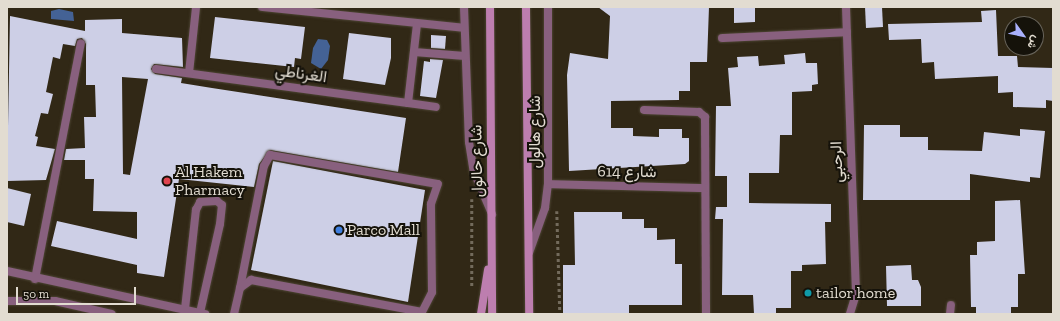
<!DOCTYPE html>
<meta charset="utf-8">
<style>
body{margin:0}
#map{position:relative;width:1060px;height:321px;overflow:hidden;background:#312816;font-family:"Zilla Slab",Vazirmatn,serif}
div>[style]{position:absolute}
.water>*{inset:0;background:#446295}
.building>*{inset:0;background:#cdcfe6}
.path>*{height:2.5px;margin-top:-1.25px;transform-origin:0;background:repeating-linear-gradient(90deg,#736b5c 0 3px,transparent 0 6px)}
.roads{filter:drop-shadow(0 0 1px #4d4534) drop-shadow(0 0 1px #4d4534)}
.service>*{height:8px;margin:-4px;padding:0 4px;transform-origin:4px;border-radius:4px;background:#88607e}
.minor>*{height:8px;margin:-4px;padding:0 4px;transform-origin:4px;border-radius:4px;background:#88607e}
.tertiary>*{height:8px;margin:-4px;padding:0 4px;transform-origin:4px;border-radius:4px;background:#88607e}
.secondary>*{height:8px;margin:-4px;padding:0 4px;transform-origin:4px;border-radius:4px;background:#bd7eaf}
.dots>*{width:11px;height:11px;translate:-50% -50%;box-sizing:border-box;border:2px solid #15120a;border-radius:50%}
span{translate:-50% -50%;white-space:nowrap;text-align:center;line-height:1.15;-webkit-text-stroke:4px #15120a;paint-order:stroke}
.street-label{font-size:16px;color:#e2dcd1}
.poi-label{font-size:16px;color:#e2dcd1}
.left{translate:0 -50%;text-align:left}
.frame{position:absolute;inset:0;border:8px solid #e2dcd1;pointer-events:none}
.north{position:absolute;left:1004px;top:16px;width:40px;height:40px;box-sizing:border-box;background:#15120a;border:1px solid #67635a;border-radius:50%;rotate:123deg;font-size:11px;font-weight:700;line-height:16px;text-align:center;color:#e2dcd1}
.north::after{content:'';display:block;margin:auto;width:14px;height:18px;background:#a9b0fc;clip-path:polygon(50% 0,100% 100%,50% 72%,0 100%)}
.scale{position:absolute;left:16px;top:287px;width:120px;height:18px;box-sizing:border-box;border:2px solid #e2dcd1;border-top:0;padding-left:5px;font-size:12px;line-height:14px;white-space:nowrap;color:#e2dcd1;-webkit-text-stroke:3px #15120a;paint-order:stroke}
</style>
<div id="map">
<div class="water">
<div style="clip-path:polygon(59px 9px,73px 12px,74px 21px,51px 19px,51px 11px)"></div>
<div style="clip-path:polygon(318px 39px,327px 40px,330px 46px,328px 60px,321px 69px,311px 63px,313px 48px)"></div>
</div>
<div class="building">
<div style="clip-path:polygon(598px 7px,709px 7px,707px 62px,690px 62px,690px 91px,679px 91px,679px 100px,611px 101px,611px 128px,633px 128px,633px 136px,659px 137px,659px 129px,682px 129px,682px 138px,689px 138px,689px 161px,685px 164px,569px 171px,567px 75px,570px 53px,608px 59px,610px 16px)"></div>
<div style="clip-path:polygon(734px 7px,755px 7px,755px 22px,734px 23px)"></div>
<div style="clip-path:polygon(865px 7px,882px 7px,883px 27px,866px 28px)"></div>
<div style="clip-path:polygon(996px 10px,998px 56px,1017px 56px,1018px 67px,1053px 68px,1053px 101px,1046px 100px,1046px 108px,1013px 107px,1013px 92px,998px 93px,998px 76px,935px 79px,934px 62px,922px 63px,921px 39px,889px 40px,888px 24px,982px 22px,981px 11px)"></div>
<div style="clip-path:polygon(evenodd,10px 16px,85px 31px,85px 20px,122px 19px,122px 33px,182px 38px,183px 67px,154px 64px,151px 69px,155px 74px,182px 78px,181px 83px,212px 88px,406px 118px,398px 172px,270px 150px,259px 164px,254px 187px,179px 179px,164px 277px,137px 273px,137px 265px,51px 246px,57px 221px,137px 239px,137px 212px,93px 211px,94px 179px,85px 179px,85px 160px,64px 160px,66px 149px,85px 148px,84px 117px,96px 117px,95px 85px,86px 85px,86px 44px,82px 38px,77px 39px,75px 46px,63px 44px,60px 59px,53px 57px,46px 92px,53px 94px,48px 114px,41px 113px,35px 136px,38px 137px,36px 146px,55px 149px,46px 180px,7px 181px,10px 16px,122px 77px,148px 79px,130px 175px,123px 174px,122px 77px)"></div>
<div style="clip-path:polygon(215px 17px,305px 27px,301px 59px,295px 58px,294px 67px,210px 58px)"></div>
<div style="clip-path:polygon(349px 33px,391px 38px,391px 58px,385px 85px,343px 79px)"></div>
<div style="clip-path:polygon(431px 35px,446px 36px,445px 49px,431px 48px)"></div>
<div style="clip-path:polygon(805px 53px,806px 63px,817px 63px,818px 84px,812px 85px,812px 91px,792px 92px,792px 135px,780px 135px,779px 173px,749px 173px,749px 203px,831px 204px,831px 222px,825px 222px,826px 264px,802px 265px,802px 271px,791px 271px,791px 308px,776px 308px,776px 314px,754px 314px,753px 295px,722px 295px,723px 219px,715px 219px,716px 207px,727px 207px,727px 176px,715px 176px,716px 106px,731px 106px,728px 68px,738px 67px,737px 57px,758px 56px,759px 66px,785px 64px,784px 55px)"></div>
<div style="clip-path:polygon(430px 59px,443px 60px,436px 98px,420px 96px,424px 61px,430px 62px)"></div>
<div style="clip-path:polygon(864px 125px,900px 125px,900px 137px,928px 137px,928px 150px,982px 151px,984px 132px,1020px 136px,1020px 129px,1045px 131px,1040px 178px,1030px 177px,1030px 182px,970px 174px,970px 200px,863px 200px)"></div>
<div style="clip-path:polygon(273px 161px,425px 190px,408px 302px,251px 270px)"></div>
<div style="clip-path:polygon(7px 188px,31px 194px,24px 226px,7px 222px)"></div>
<div style="clip-path:polygon(1020px 200px,1025px 274px,1018px 274px,1018px 307px,1011px 307px,1011px 314px,976px 314px,976px 307px,971px 307px,970px 255px,977px 255px,977px 242px,995px 241px,995px 201px)"></div>
<div style="clip-path:polygon(574px 212px,622px 212px,622px 219px,644px 219px,644px 228px,657px 228px,657px 240px,675px 239px,675px 264px,682px 264px,682px 305px,629px 305px,629px 314px,563px 314px,563px 265px,575px 265px)"></div>
<div style="clip-path:polygon(911px 265px,912px 280px,918px 280px,921px 287px,921px 306px,887px 306px,886px 266px)"></div>
</div>
<div class="path">
<div style="left:472px;top:199px;width:87px;rotate:90deg"></div>
<div style="left:557px;top:211px;width:103px;rotate:88.3deg"></div>
</div>
<div class="roads">
<div class="service">
<div style="left:35px;top:279px;width:240px;rotate:-79deg"></div>
<div style="left:240px;top:288px;width:124px;rotate:-78.9deg"></div>
<div style="left:264px;top:166px;width:13px;rotate:-61deg"></div>
<div style="left:270px;top:155px;width:170px;rotate:9.8deg"></div>
<div style="left:185px;top:309px;width:100px;rotate:-83.7deg"></div>
<div style="left:196px;top:210px;width:9px;rotate:-63deg"></div>
<div style="left:200px;top:202px;width:17px;rotate:-3deg"></div>
<div style="left:217px;top:201px;width:6px;rotate:39deg"></div>
<div style="left:222px;top:205px;width:19px;rotate:96deg"></div>
<div style="left:220px;top:224px;width:91px;rotate:102.7deg"></div>
<div style="left:234px;top:314px;width:27px;rotate:-77deg"></div>
<div style="left:240px;top:288px;width:14px;rotate:-36deg"></div>
<div style="left:251px;top:280px;width:174px;rotate:10.6deg"></div>
<div style="left:422px;top:312px;width:22px;rotate:-63deg"></div>
<div style="left:432px;top:292px;width:88px;rotate:-90.7deg"></div>
<div style="left:431px;top:204px;width:21px;rotate:-71deg"></div>
</div>
<div class="minor">
<div style="left:262px;top:7px;width:203px;rotate:5.9deg"></div>
<div style="left:464px;top:7px;width:135px;rotate:87.9deg"></div>
<div style="left:469px;top:142px;width:30px;rotate:81deg"></div>
<div style="left:474px;top:172px;width:46px;rotate:66.8deg"></div>
<div style="left:846px;top:7px;width:287px;rotate:88deg"></div>
<div style="left:856px;top:294px;width:21px;rotate:107deg"></div>
<div style="left:722px;top:38px;width:125px;rotate:-2.7deg"></div>
<div style="left:414px;top:52px;width:51px;rotate:4.5deg"></div>
<div style="left:156px;top:69px;width:254px;rotate:7.7deg"></div>
<div style="left:408px;top:103px;width:80px;rotate:-83.5deg"></div>
<div style="left:189px;top:73px;width:66px;rotate:-83.9deg"></div>
<div style="left:408px;top:103px;width:28px;rotate:8deg"></div>
<div style="left:644px;top:110px;width:55px;rotate:2.1deg"></div>
<div style="left:699px;top:112px;width:8px;rotate:40deg"></div>
<div style="left:705px;top:117px;width:197px;rotate:89.7deg"></div>
<div style="left:548px;top:184px;width:157px;rotate:1.5deg"></div>
<div style="left:529px;top:253px;width:48px;rotate:-70.4deg"></div>
<div style="left:545px;top:208px;width:24px;rotate:-83deg"></div>
<div style="left:548px;top:184px;width:177px;rotate:-90deg"></div>
<div style="left:950px;top:314px;width:9px;rotate:-84deg"></div>
</div>
<div class="tertiary">
<div style="left:7px;top:271px;width:203px;rotate:12.3deg"></div>
<div style="left:7px;top:301px;width:48px"></div>
<div style="left:55px;top:301px;width:58px;rotate:12.8deg"></div>
</div>
<div class="secondary">
<div style="left:490px;top:7px;width:307px;rotate:89.6deg"></div>
<div style="left:526px;top:7px;width:307px;rotate:89.4deg"></div>
<div style="left:481px;top:314px;width:45px;rotate:-81deg"></div>
</div>
</div>
<div class="dots">
<div style="left:167px;top:181px;background:#e0444e"></div>
<div style="left:339px;top:230px;background:#3f7fe0"></div>
<div style="left:808px;top:293px;background:#0f9aa8"></div>
</div>
<div class="street-label">
<span style="left:301px;top:74px;rotate:8deg">الغرناطي</span>
<span style="left:535px;top:132px;rotate:-90deg">شارع هالول</span>
<span style="left:477px;top:161px;rotate:-91deg">شارع حالول</span>
<span style="left:837px;top:162px;rotate:-92deg">الرحبي</span>
<span style="left:627px;top:172px;rotate:1deg">شارع 614</span>
</div>
<div class="poi-label">
<span class="left" style="left:175px;top:181px">Al Hakem<br>Pharmacy</span>
<span class="left" style="left:347px;top:230px">Parco Mall</span>
<span class="left" style="left:816px;top:293px">tailor home</span>
</div>
<div class="frame"></div>
<div class="north">ش</div>
<div class="scale">50 m</div>
</div>
